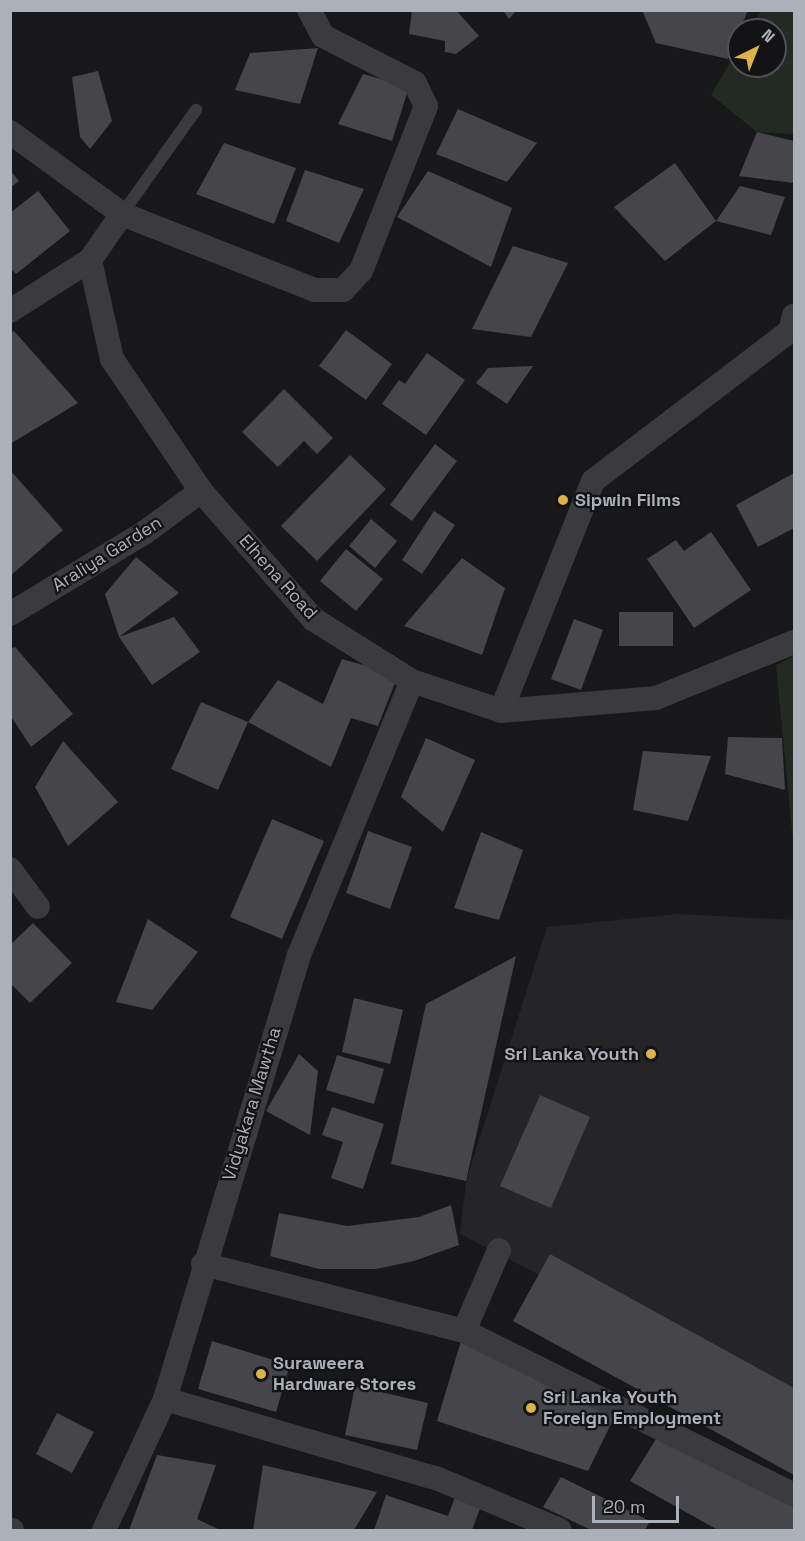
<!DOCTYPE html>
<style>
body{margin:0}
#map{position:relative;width:805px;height:1541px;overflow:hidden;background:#18181a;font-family:"Space Grotesk",sans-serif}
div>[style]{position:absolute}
.built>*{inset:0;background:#252427}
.green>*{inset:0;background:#232a24}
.building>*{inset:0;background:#46464a}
.lane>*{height:12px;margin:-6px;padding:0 6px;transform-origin:6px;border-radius:6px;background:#3a3a3f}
.street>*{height:24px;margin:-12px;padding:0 12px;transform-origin:12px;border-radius:12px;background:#3a3a3f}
.dots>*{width:16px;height:16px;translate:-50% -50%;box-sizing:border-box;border:3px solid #131315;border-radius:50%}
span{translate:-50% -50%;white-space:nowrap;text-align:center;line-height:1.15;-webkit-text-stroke:4.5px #131315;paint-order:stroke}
.poi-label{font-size:18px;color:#acb0b8;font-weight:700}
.left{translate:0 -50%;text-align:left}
.right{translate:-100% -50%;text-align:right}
.street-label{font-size:18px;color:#acb0b8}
.frame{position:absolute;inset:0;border:12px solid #acb0b8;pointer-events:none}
.north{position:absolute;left:727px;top:18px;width:60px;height:60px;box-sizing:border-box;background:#131315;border:2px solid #505256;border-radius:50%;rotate:43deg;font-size:16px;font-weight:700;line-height:24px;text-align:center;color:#acb0b8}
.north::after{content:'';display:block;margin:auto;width:21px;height:27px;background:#ddb24d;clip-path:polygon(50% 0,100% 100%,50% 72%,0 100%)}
.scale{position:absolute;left:592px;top:1496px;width:87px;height:27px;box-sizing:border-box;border:3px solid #acb0b8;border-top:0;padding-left:8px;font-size:18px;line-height:21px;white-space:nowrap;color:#acb0b8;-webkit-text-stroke:4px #131315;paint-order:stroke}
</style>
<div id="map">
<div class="built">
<div style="clip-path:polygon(677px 914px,794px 920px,794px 1406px,460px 1234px,466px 1181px,547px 927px)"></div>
</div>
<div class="green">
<div style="clip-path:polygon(761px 11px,794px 11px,794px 134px,757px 132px,711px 95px,739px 47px,739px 66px,775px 66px,775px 30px,750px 30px)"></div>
<div style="clip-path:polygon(794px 656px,794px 852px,776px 665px)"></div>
</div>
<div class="building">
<div style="clip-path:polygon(456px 10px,479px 36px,456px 54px,445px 52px,445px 41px,409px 34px,412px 10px)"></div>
<div style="clip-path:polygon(503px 10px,517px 10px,509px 19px)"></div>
<div style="clip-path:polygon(642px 10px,748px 10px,728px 59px,656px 43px)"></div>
<div style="clip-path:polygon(318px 48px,300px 104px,235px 90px,250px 53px)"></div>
<div style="clip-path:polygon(98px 71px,112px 121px,90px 149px,80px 137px,72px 77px)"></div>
<div style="clip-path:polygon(363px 74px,409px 87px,392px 141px,338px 124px)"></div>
<div style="clip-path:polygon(458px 109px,537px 143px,507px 182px,436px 154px)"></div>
<div style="clip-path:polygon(757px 132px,794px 141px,794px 183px,739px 176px)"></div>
<div style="clip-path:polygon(224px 143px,296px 168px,274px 224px,196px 194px)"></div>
<div style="clip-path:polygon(675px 163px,716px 221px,665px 261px,614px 207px)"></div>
<div style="clip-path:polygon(10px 170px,19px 181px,10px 188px)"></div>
<div style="clip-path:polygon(305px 170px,364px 189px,339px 243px,286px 221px)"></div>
<div style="clip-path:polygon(428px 171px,512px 208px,491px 267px,397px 217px)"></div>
<div style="clip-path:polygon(740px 186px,785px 197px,771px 235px,716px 221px)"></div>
<div style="clip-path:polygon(38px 191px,70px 231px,16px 274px,10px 268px,10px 213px)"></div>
<div style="clip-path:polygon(513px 246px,568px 263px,531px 337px,472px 329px)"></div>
<div style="clip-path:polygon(346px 330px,392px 364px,366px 400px,319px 366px)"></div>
<div style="clip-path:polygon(14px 331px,78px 403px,10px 444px,10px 334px)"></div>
<div style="clip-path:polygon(427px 353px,465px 380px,426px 435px,382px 404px,399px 380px,405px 384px)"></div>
<div style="clip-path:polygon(533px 366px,507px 404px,476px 383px,488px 368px)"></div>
<div style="clip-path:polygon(284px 389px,333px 438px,317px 454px,304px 441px,278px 467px,242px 432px)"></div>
<div style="clip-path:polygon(435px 444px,457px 461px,412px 521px,390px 505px)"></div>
<div style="clip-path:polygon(350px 455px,386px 489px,317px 561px,281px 526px)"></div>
<div style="clip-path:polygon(10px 470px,63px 530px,10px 576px)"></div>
<div style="clip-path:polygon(794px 473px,794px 528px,758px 547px,736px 505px)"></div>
<div style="clip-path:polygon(434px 511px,455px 525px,422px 574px,402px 560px)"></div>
<div style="clip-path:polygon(371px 519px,397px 541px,375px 568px,349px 546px)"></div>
<div style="clip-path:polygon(711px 532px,751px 590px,694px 628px,647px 559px,676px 540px,684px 551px)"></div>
<div style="clip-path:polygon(346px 549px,383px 579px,356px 611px,320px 581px)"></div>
<div style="clip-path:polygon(136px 557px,179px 593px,119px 637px,174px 617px,200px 652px,152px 685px,119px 637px,105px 594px)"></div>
<div style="clip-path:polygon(462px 558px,505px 588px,482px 655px,404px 626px)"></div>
<div style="clip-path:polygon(619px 612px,673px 612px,673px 646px,619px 646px)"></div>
<div style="clip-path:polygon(574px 619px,603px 630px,581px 690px,551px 679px)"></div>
<div style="clip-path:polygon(15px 647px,73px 714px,31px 747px,10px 715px,10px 649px)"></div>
<div style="clip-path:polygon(342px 659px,398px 675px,378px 726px,351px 718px,331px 767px,248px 722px,278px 680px,323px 704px)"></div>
<div style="clip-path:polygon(201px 702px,248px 722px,218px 790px,171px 769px)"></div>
<div style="clip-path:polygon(728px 737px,782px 738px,785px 790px,725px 774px)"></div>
<div style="clip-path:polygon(426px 738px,475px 760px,443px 832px,401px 797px)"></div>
<div style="clip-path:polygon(63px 741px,118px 802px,68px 846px,35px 787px)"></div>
<div style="clip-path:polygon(643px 751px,711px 756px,688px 821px,633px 810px)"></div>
<div style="clip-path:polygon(272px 819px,324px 841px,282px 939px,230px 917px)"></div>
<div style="clip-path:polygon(368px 831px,412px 847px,390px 909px,346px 893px)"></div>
<div style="clip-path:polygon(481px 832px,523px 850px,499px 920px,454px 908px)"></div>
<div style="clip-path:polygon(148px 919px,198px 952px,152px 1010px,116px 1002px)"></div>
<div style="clip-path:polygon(33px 923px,72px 963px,30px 1003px,10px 983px,10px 945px)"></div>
<div style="clip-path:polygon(516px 956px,466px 1181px,391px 1164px,426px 1004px)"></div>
<div style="clip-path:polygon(354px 998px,403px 1010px,390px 1064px,342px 1052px)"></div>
<div style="clip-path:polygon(299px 1054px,318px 1071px,310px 1135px,266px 1111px)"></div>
<div style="clip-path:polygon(337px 1055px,384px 1069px,374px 1104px,326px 1090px)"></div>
<div style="clip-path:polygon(540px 1095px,590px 1117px,551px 1208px,500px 1186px)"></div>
<div style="clip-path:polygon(332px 1107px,384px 1124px,363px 1189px,331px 1178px,343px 1142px,322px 1135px)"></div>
<div style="clip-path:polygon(451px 1205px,459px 1245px,414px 1261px,376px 1269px,319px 1269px,270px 1256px,279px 1213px,347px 1226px,419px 1217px)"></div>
<div style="clip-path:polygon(550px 1254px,794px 1388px,794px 1475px,513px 1321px)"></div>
<div style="clip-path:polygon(464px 1331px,618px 1410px,588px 1471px,437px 1421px)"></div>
<div style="clip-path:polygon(212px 1341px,290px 1365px,276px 1412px,198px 1389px)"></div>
<div style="clip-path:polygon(355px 1386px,428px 1403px,417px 1450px,345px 1435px)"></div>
<div style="clip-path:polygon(57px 1413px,94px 1432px,72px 1473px,36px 1454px)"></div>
<div style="clip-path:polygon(661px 1431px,794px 1499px,794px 1530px,718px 1530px,630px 1481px)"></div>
<div style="clip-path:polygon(157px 1455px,216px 1465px,197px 1519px,220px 1530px,129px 1530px)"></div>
<div style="clip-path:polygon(263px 1465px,377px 1492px,354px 1530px,253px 1530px)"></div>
<div style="clip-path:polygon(561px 1477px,650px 1521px,645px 1530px,591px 1530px,543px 1507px)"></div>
<div style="clip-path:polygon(386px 1495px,448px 1516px,455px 1497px,481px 1506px,472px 1530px,374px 1530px)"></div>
</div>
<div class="lane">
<div style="left:122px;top:214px;width:128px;rotate:-54.6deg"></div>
</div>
<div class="street">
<div style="left:10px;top:132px;width:139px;rotate:36.2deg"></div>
<div style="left:122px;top:214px;width:56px;rotate:124.8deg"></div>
<div style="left:90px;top:260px;width:101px;rotate:77.5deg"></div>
<div style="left:112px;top:359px;width:159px;rotate:56deg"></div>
<div style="left:201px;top:491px;width:170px;rotate:48.8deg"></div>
<div style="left:313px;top:619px;width:117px;rotate:32.1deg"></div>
<div style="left:412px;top:681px;width:94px;rotate:18.6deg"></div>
<div style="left:501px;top:711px;width:156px;rotate:-4.8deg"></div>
<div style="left:656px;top:698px;width:149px;rotate:-22.1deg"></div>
<div style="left:122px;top:214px;width:207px;rotate:21.5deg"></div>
<div style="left:315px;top:290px;width:28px"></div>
<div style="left:343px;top:290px;width:26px;rotate:-47deg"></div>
<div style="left:361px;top:271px;width:177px;rotate:-68.5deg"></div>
<div style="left:426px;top:106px;width:25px;rotate:-116deg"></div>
<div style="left:415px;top:83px;width:103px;rotate:-152.9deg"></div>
<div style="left:323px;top:36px;width:30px;rotate:-118deg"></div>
<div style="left:10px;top:311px;width:95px;rotate:-32.5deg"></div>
<div style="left:10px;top:614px;width:157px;rotate:-31.2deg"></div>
<div style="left:144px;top:533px;width:71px;rotate:-36.4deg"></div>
<div style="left:501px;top:711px;width:248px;rotate:-68.2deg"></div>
<div style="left:593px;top:481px;width:248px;rotate:-37.3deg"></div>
<div style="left:790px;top:331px;width:16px;rotate:-76deg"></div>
<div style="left:10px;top:869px;width:47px;rotate:53.6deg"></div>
<div style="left:203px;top:1264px;width:269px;rotate:14.4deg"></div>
<div style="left:464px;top:1331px;width:88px;rotate:-66.6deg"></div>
<div style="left:464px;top:1331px;width:369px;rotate:26.4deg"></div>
<div style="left:165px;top:1399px;width:282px;rotate:16.3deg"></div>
<div style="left:436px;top:1478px;width:134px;rotate:22.8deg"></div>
<div style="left:10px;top:1530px;width:2px"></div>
<div style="left:104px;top:1530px;width:145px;rotate:-65deg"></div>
<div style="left:165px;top:1399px;width:464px;rotate:-73.2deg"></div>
<div style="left:299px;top:955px;width:296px;rotate:-67.6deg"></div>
</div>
<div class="dots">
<div style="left:563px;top:500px;background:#ddb24d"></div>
<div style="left:651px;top:1054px;background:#ddb24d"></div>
<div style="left:261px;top:1374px;background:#ddb24d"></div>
<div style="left:531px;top:1408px;background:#ddb24d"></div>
</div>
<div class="poi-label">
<span class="left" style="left:575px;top:500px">Sipwin Films</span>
<span class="right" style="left:639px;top:1054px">Sri Lanka Youth</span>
<span class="left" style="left:273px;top:1374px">Suraweera<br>Hardware Stores</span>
<span class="left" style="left:543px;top:1408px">Sri Lanka Youth<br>Foreign Employment</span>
</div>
<div class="street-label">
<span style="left:107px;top:554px;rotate:-32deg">Araliya Garden</span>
<span style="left:278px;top:577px;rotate:48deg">Elhena Road</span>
<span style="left:252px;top:1104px;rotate:-73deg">Vidyakara Mawtha</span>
</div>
<div class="frame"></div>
<div class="north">N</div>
<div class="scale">20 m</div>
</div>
